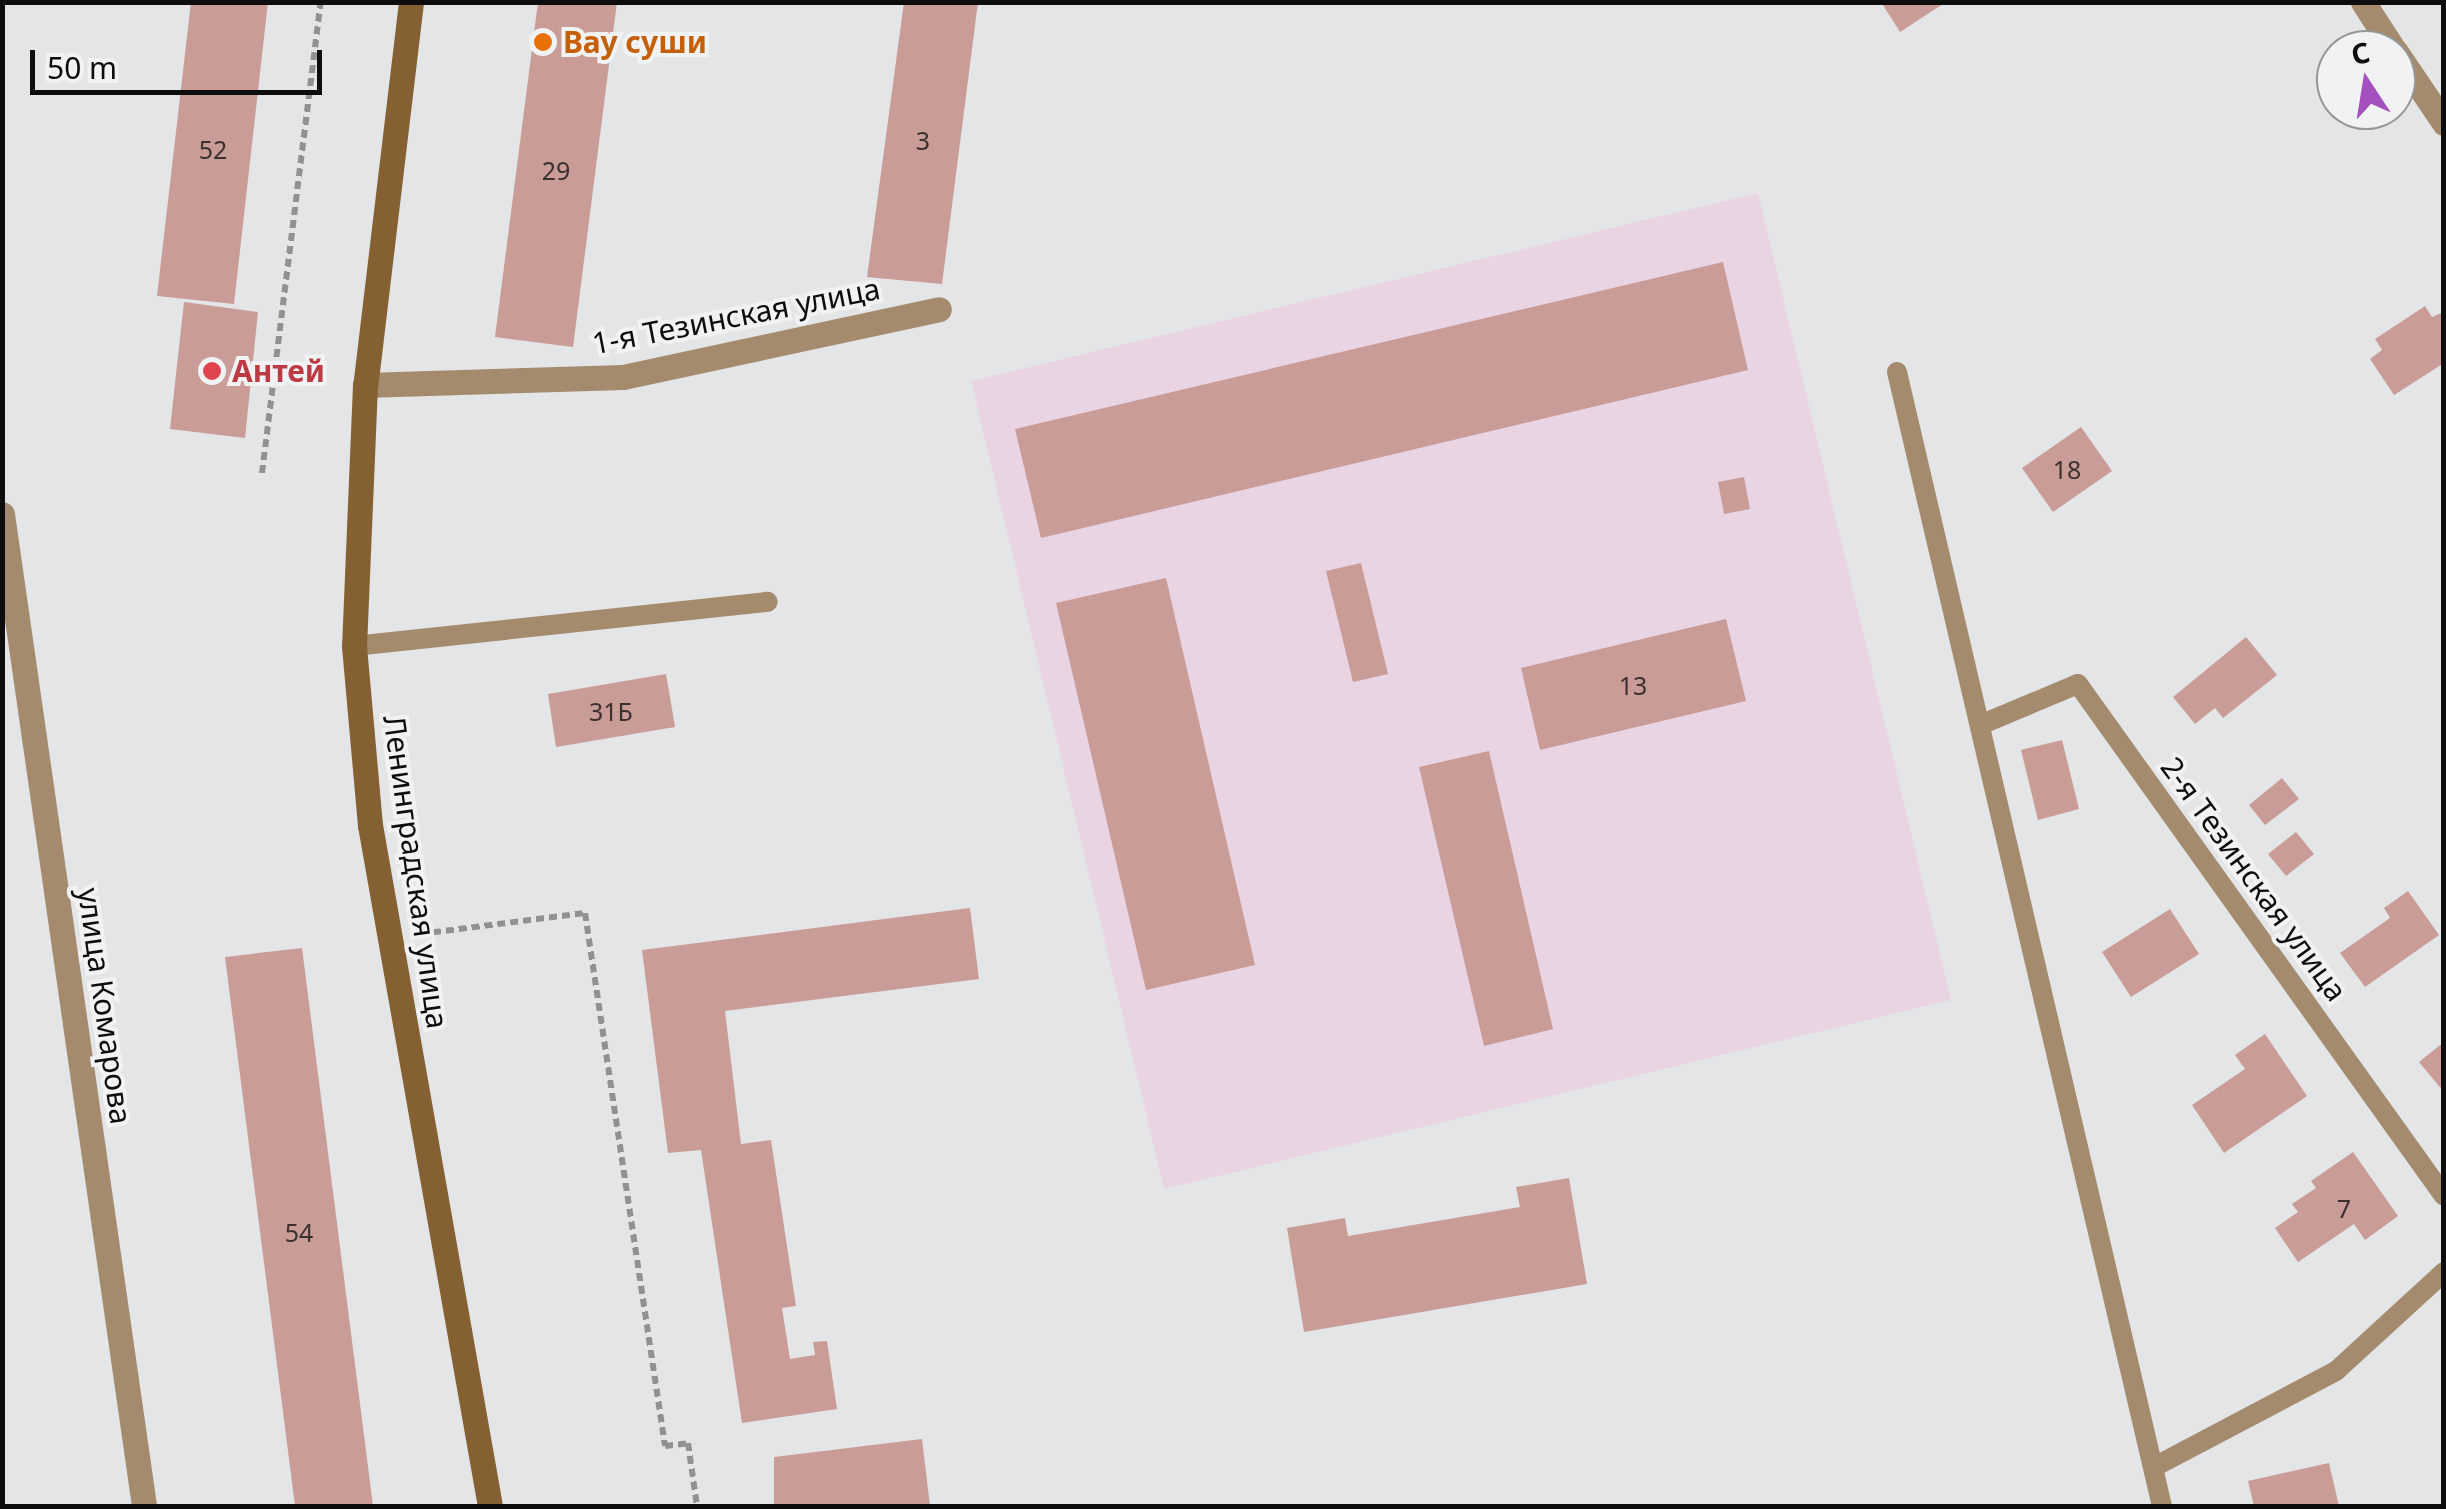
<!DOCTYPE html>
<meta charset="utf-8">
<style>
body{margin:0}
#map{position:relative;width:2446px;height:1509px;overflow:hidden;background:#e4e5e6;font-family:"Noto Sans",sans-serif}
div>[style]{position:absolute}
.industrial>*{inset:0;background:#e9d4e3}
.building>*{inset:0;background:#c99c97}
.path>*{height:6px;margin-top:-3px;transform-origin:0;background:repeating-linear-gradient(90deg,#909192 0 8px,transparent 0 13px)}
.service>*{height:20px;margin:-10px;padding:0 10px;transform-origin:10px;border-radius:10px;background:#a58b6e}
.minor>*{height:25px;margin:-12.5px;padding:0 12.5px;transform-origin:12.5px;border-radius:12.5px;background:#a58b6e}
.secondary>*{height:25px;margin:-12.5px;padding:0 12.5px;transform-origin:12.5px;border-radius:12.5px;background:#856033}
.dots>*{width:28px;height:28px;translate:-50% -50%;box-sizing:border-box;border:5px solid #f1f2f3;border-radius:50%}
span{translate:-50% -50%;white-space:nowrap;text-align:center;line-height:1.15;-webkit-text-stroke:8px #f1f2f3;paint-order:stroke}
.number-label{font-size:25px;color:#3c3130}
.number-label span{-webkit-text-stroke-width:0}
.food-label{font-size:30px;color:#c56008;font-weight:700}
.left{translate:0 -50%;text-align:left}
.street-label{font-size:30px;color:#0d0d0e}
.health-label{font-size:30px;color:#be3a42;font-weight:700}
.frame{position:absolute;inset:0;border:5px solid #0d0d0e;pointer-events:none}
.north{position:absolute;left:2316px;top:30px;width:100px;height:100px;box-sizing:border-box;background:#f1f2f3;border:2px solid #969697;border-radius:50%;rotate:348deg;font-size:28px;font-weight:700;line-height:40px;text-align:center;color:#0d0d0e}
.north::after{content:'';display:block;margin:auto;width:35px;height:45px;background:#a450be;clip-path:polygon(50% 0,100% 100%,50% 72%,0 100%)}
.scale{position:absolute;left:30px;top:50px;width:292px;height:45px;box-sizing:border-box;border:5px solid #0d0d0e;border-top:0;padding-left:12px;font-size:30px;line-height:35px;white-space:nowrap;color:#0d0d0e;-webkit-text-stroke:8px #f1f2f3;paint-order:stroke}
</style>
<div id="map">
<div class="industrial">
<div style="clip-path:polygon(1758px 193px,1951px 1000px,1164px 1189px,971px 381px)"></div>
</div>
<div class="building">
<div style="clip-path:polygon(191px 2px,268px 2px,234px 304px,157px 296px)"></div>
<div style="clip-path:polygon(538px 2px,617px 2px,573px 347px,495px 337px)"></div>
<div style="clip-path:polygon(904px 2px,978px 2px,942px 284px,867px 277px)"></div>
<div style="clip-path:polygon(1881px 2px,1946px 2px,1900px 32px)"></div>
<div style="clip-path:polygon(1723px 262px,1748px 370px,1041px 538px,1015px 429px)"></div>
<div style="clip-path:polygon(184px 302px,258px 312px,245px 438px,170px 429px)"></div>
<div style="clip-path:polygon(2425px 306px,2432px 317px,2444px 312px,2444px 363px,2394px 395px,2370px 359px,2382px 350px,2375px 339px)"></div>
<div style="clip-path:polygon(2081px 427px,2112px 471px,2053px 512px,2022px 468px)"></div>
<div style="clip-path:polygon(1744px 477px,1750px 509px,1724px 514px,1718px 482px)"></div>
<div style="clip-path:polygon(1361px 563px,1388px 674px,1353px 682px,1326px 571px)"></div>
<div style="clip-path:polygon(1166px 578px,1255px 965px,1146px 990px,1056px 603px)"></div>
<div style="clip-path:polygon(1726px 619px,1746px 701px,1540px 750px,1521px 668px)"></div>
<div style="clip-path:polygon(2246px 637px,2277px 675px,2223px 718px,2215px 708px,2195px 724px,2173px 697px)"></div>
<div style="clip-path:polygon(666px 674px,675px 727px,556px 747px,548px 694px)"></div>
<div style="clip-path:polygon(2062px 740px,2079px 809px,2038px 820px,2021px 750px)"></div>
<div style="clip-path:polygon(1489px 751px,1553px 1029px,1484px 1046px,1419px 767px)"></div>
<div style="clip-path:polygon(2282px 778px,2299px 799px,2265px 825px,2249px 805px)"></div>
<div style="clip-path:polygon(2296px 832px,2314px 854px,2286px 876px,2268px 854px)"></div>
<div style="clip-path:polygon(2408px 891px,2439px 935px,2365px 987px,2340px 953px,2390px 918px,2384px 908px)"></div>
<div style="clip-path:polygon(970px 908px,979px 979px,725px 1011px,741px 1144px,771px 1140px,796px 1306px,782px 1308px,790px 1359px,815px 1355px,813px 1342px,827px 1341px,837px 1409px,742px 1423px,701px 1150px,668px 1153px,642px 950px)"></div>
<div style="clip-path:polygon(2170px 909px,2199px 954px,2131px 997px,2102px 952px)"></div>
<div style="clip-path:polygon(302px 948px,373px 1506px,295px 1506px,225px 957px)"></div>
<div style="clip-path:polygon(2265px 1034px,2307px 1096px,2224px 1153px,2192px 1105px,2245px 1069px,2235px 1055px)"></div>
<div style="clip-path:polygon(2444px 1042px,2444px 1092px,2419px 1062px)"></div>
<div style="clip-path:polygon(2353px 1152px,2398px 1216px,2365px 1240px,2354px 1224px,2298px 1262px,2275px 1228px,2298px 1212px,2292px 1204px,2316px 1188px,2311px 1181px)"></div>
<div style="clip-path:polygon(1569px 1178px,1587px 1284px,1304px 1332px,1287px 1228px,1345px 1218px,1348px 1236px,1520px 1207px,1516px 1187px)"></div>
<div style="clip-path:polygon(922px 1439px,930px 1506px,774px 1506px,774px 1457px)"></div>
<div style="clip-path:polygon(2329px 1463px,2339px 1506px,2254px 1506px,2248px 1481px)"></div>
</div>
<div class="path">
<div style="left:262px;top:473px;width:475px;rotate:-82.9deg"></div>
<div style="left:420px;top:934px;width:166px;rotate:-7.3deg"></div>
<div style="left:585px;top:913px;width:539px;rotate:81.46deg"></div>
<div style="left:665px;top:1446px;width:23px;rotate:-7deg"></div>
<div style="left:688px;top:1443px;width:64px;rotate:81.9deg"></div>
</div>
<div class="service">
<div style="left:1897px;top:372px;width:1165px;rotate:76.85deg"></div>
<div style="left:354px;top:646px;width:416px;rotate:-6.1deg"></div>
<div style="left:1980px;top:725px;width:106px;rotate:-22.7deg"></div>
<div style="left:2078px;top:684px;width:629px;rotate:54.44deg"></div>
<div style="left:2154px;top:1467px;width:206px;rotate:-27.8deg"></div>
<div style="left:2336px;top:1371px;width:147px;rotate:-42.5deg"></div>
</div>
<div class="minor">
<div style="left:2363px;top:2px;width:57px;rotate:57.1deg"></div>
<div style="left:2396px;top:52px;width:86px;rotate:55.9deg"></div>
<div style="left:365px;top:385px;width:258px;rotate:-1.8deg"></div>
<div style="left:623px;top:377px;width:323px;rotate:-12.1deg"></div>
<div style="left:2px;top:514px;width:1002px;rotate:81.85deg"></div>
</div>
<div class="secondary">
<div style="left:411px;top:2px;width:386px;rotate:96.8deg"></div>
<div style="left:365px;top:385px;width:261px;rotate:92.4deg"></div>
<div style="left:354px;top:646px;width:180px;rotate:84.9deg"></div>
<div style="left:370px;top:825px;width:691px;rotate:80.01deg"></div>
</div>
<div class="dots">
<div style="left:543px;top:42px;background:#e8710a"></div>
<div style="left:212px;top:371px;background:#e0444e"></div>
</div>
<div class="number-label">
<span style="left:923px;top:140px">3</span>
<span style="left:213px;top:149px">52</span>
<span style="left:556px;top:170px">29</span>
<span style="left:2067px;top:469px">18</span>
<span style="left:1633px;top:685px">13</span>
<span style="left:611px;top:711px">31Б</span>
<span style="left:2344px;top:1208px">7</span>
<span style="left:299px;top:1232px">54</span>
</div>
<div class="food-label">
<span class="left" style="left:563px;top:42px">Вау суши</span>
</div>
<div class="street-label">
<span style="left:736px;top:316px;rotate:-11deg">1-я Тезинская улица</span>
<span style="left:416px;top:872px;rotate:82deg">Ленинградская улица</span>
<span style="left:2254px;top:879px;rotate:54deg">2-я Тезинская улица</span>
<span style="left:105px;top:1006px;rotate:82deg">улица Комарова</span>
</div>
<div class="health-label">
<span class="left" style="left:232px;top:371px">Антей</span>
</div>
<div class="frame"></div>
<div class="north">С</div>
<div class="scale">50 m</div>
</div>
